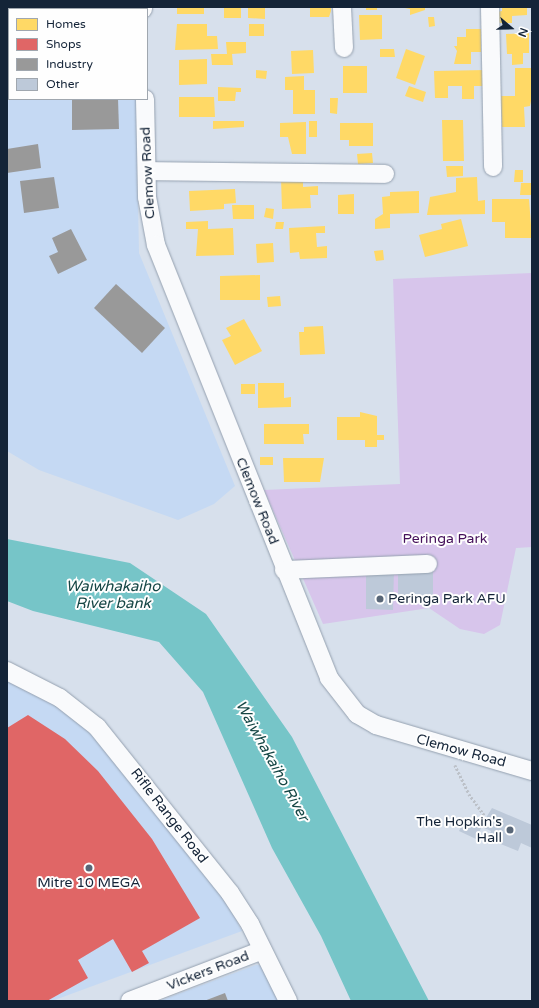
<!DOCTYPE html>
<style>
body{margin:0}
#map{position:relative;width:539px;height:1008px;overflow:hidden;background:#d7e0ec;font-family:"Varela Round",sans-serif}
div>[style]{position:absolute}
.built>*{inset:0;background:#c5d9f3}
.green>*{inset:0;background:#d7c5eb}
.water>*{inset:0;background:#76c5c8}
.homes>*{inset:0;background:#ffd966}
.shops>*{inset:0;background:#e06666}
.industry>*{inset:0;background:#999}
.building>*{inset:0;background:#bdc9d9}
.path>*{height:2.5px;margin-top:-1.25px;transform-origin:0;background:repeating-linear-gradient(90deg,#bcc1c8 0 2px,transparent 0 4px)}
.roads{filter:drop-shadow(0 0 1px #94a0af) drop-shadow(0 0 1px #94a0af)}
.minor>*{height:18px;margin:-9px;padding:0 9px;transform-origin:9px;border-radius:9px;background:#f9fafc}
.dots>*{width:11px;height:11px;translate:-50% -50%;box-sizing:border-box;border:2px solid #fefefe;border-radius:50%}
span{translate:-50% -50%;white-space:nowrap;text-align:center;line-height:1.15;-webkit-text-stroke:4px #fefefe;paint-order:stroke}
.street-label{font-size:14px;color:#142438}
.park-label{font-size:14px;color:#45105a}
.poi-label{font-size:14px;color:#142438}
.left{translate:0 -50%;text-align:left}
.right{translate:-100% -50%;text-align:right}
.water-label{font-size:15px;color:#154645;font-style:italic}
.frame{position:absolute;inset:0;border:8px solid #142438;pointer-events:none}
.legend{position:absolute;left:8px;top:8px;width:140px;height:92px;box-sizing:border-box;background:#fefefe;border:1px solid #a0a7af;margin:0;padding:5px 7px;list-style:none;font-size:12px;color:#142438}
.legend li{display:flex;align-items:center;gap:8px;height:20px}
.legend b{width:20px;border:1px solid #a0a7af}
.north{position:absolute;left:491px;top:8px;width:40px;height:40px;-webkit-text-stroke:3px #fefefe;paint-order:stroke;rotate:110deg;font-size:11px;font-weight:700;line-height:16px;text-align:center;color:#142438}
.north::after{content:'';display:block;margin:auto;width:14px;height:18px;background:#142438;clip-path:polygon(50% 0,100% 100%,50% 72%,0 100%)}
</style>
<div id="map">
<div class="built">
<div style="clip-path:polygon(7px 7px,134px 7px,9px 9px,9px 99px,136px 99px,139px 253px,235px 486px,214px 504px,178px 520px,39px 470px,7px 451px)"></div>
<div style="clip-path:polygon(7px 671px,90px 724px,204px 859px,242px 931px,52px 1001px,7px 1001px)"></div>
<div style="clip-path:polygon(256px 965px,272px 966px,287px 1001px,159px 1001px)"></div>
</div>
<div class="green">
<div style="clip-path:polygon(532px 273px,532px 547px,516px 548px,500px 625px,484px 634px,460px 629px,429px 608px,323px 624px,264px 490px,400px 484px,393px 279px)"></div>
</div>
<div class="water">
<div style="clip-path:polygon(7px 539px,130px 563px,206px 614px,292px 737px,429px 1001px,351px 1001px,321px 936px,272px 848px,203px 692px,159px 642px,33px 611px,7px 601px)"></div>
</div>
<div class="homes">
<div style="clip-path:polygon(177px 7px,204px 7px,204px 14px,177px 14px)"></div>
<div style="clip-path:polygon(224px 7px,241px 7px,241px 18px,224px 18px)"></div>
<div style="clip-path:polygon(310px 7px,331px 7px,331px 11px,329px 17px,310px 17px)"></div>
<div style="clip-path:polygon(366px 7px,377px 7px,377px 10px,366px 10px)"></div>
<div style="clip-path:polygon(400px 7px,425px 7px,425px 10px,410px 15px,410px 9px)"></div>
<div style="clip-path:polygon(502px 7px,527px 7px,527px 15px,512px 16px,512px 23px,497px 23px,497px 12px,502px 11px)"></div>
<div style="clip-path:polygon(248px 8px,265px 8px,265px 19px,248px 18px)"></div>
<div style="clip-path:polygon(359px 15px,382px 15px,382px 39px,360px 40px)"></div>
<div style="clip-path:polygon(428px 17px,434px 17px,435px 26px,429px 27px)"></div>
<div style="clip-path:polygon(177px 24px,207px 24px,207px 36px,217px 36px,218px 49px,175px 50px)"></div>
<div style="clip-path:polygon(249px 24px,264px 24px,264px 36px,249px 36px)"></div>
<div style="clip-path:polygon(466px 29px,481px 29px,481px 52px,471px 52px,471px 64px,454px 64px,457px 51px,454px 46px,457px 46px,457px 37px,466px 37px)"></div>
<div style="clip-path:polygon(529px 33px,529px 53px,523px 53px,523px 64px,512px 65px,512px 54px,507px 54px,506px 34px)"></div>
<div style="clip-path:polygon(226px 42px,246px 42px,246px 53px,232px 54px,233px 65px,212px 65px,211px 54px,227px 54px)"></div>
<div style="clip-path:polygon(380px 49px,394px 49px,395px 57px,380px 57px)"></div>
<div style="clip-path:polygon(406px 49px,425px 56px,415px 85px,396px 78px)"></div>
<div style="clip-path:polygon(313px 50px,314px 73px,292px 74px,291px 51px)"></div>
<div style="clip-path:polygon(207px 59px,207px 84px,179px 85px,179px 60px)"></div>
<div style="clip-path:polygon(343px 66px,367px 66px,367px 93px,343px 93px)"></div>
<div style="clip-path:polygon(515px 68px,532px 68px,532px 96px,530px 106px,524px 107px,525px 127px,502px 127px,501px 96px,515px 96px)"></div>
<div style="clip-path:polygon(256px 70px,267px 71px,266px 79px,256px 78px)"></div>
<div style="clip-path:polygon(486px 70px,486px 86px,474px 86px,474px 99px,462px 99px,462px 86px,448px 86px,448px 98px,435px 98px,434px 71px)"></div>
<div style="clip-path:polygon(304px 76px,304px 90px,315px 90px,315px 114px,293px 114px,293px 90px,285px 90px,285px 77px)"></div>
<div style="clip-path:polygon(409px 86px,426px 92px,423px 102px,405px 96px)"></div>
<div style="clip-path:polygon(218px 87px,241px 88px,241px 92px,236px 92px,235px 101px,218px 101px)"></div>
<div style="clip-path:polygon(179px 97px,214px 97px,215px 117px,179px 117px)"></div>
<div style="clip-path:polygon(330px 98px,338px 98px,337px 114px,330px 113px)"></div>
<div style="clip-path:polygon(442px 120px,463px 120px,464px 161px,443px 161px)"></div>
<div style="clip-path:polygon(213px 121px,244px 121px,244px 127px,213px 129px)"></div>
<div style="clip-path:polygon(309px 121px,317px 121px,317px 137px,309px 137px)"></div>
<div style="clip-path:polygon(306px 122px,306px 154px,292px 154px,288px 137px,280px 137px,280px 123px)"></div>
<div style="clip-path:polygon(340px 123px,373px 123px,373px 146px,349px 146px,349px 140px,340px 140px)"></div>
<div style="clip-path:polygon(372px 153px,373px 163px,358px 164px,357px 154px)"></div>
<div style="clip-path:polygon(446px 166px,463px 166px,463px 176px,447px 177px)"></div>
<div style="clip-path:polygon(515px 170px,523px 170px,523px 182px,514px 182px)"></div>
<div style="clip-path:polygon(477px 177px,478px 201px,485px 200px,485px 214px,427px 215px,430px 197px,456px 192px,456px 178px)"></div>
<div style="clip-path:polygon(281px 179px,303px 179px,303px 187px,318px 186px,318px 195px,310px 195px,311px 208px,282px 209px)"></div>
<div style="clip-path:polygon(521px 183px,532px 183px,532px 195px,520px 195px)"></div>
<div style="clip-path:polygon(235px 189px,236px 203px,224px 204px,224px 209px,190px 211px,189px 191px)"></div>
<div style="clip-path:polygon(419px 191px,419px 213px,390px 214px,390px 228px,375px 229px,375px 219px,383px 214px,382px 197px,390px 196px,390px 192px)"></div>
<div style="clip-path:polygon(354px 194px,354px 214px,338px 214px,338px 195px)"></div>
<div style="clip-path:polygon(492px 199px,529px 199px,532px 238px,505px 238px,505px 222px,492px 222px)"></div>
<div style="clip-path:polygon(232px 205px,254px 205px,254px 219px,233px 219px)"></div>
<div style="clip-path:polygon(266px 208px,274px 209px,273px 219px,264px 217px)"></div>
<div style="clip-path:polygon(461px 219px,468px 246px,425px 257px,419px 235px,442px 229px,441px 224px)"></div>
<div style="clip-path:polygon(208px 221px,208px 229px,233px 228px,234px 255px,196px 256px,198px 229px,186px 229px,186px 222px)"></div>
<div style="clip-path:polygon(276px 222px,284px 222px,283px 229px,275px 229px)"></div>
<div style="clip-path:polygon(325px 226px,325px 233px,316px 233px,317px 247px,327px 246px,327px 258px,300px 259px,299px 252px,290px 253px,289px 228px)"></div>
<div style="clip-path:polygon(273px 243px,274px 262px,257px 263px,256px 244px)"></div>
<div style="clip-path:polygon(383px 250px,384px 260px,376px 261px,374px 251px)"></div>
<div style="clip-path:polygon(260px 275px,260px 300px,220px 300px,220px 276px)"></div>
<div style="clip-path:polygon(280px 296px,281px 306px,268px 307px,267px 297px)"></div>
<div style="clip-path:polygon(244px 319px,262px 351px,235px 365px,222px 340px,231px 336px,226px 328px)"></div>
<div style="clip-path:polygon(323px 326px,325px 354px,300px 355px,299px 332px,304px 332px,304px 327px)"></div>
<div style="clip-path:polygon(258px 383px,284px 383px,284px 398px,291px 397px,291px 407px,258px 408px)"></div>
<div style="clip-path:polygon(241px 384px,255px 384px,255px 394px,241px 394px)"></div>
<div style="clip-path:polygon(360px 412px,377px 416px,377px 435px,384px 435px,384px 440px,377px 440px,377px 447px,365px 447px,365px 440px,337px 440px,337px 417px,360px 417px)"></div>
<div style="clip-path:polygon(264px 424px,309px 424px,309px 434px,303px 434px,304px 444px,264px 444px)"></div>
<div style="clip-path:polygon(260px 457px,273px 457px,273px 465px,260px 465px)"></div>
<div style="clip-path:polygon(283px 458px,324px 458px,320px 482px,284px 482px)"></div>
</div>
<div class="shops">
<div style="clip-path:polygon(28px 715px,65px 739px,98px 771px,152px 839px,200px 918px,142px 951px,149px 963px,132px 972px,113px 939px,78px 960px,88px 978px,47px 1001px,7px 1001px,7px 728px)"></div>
</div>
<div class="industry">
<div style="clip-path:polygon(72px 99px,118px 99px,119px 129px,72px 130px)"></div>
<div style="clip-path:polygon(38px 144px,41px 168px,7px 173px,7px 149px)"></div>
<div style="clip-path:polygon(54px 177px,59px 208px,24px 213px,20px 181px)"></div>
<div style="clip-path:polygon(71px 229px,87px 260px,58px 274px,49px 256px,58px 252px,52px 238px)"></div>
<div style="clip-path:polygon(116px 284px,165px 328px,142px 353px,94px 308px)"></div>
<div style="clip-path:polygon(225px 993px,228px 1001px,204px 1001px)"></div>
</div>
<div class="building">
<div style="clip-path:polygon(398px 568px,433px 568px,433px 599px,398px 599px)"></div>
<div style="clip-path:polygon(366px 569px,394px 569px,393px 610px,366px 609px)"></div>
<div style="clip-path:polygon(492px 808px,532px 825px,532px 848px,521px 843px,518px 851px,488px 839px,491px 831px,484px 828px,487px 822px,484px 821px)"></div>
<div style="clip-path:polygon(465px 819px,482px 826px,476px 839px,459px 831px)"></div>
</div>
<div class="path">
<div style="left:455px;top:765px;width:32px;rotate:64deg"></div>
<div style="left:469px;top:794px;width:27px;rotate:54deg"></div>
</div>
<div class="roads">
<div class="minor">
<div style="left:143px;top:7px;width:2px;rotate:90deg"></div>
<div style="left:342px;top:7px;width:41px;rotate:87.2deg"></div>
<div style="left:490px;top:7px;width:160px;rotate:88.9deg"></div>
<div style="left:145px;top:99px;width:98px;rotate:88.8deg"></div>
<div style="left:147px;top:197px;width:49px;rotate:79.4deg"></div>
<div style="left:156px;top:245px;width:466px;rotate:68.2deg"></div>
<div style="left:329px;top:678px;width:46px;rotate:52.1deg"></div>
<div style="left:357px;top:714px;width:22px;rotate:30deg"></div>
<div style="left:376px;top:725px;width:163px;rotate:16.4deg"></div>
<div style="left:147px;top:171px;width:238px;rotate:0.7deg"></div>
<div style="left:284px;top:570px;width:144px;rotate:-2.4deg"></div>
<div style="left:7px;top:671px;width:59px;rotate:27deg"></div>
<div style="left:60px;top:698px;width:47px;rotate:38.1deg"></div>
<div style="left:97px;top:727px;width:213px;rotate:51.3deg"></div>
<div style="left:230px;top:893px;width:37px;rotate:57deg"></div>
<div style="left:250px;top:924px;width:86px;rotate:63.7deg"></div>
<div style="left:130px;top:1001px;width:142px;rotate:-21deg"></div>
</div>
</div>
<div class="dots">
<div style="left:380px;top:599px;background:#586677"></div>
<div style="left:510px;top:830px;background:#586677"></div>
<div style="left:89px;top:868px;background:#586677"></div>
</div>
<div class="street-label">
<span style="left:148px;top:173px;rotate:-93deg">Clemow Road</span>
<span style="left:257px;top:501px;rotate:68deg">Clemow Road</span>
<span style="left:461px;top:751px;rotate:15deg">Clemow Road</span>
<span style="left:169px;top:816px;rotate:52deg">Rifle Range Road</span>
<span style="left:208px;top:971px;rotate:-21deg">Vickers Road</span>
</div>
<div class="park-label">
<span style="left:445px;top:539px">Peringa Park</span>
</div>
<div class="poi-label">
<span class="left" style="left:388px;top:599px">Peringa Park AFU</span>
<span class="right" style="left:502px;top:830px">The Hopkin's<br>Hall</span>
<span style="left:89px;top:883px">Mitre 10 MEGA</span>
</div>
<div class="water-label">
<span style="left:113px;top:595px">Waiwhakaiho<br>River bank</span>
<span style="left:272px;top:761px;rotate:61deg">Waiwhakaiho River</span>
</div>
<div class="frame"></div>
<ul class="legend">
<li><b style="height:11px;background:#ffd966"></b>Homes</li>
<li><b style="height:11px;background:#e06666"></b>Shops</li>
<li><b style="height:11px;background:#999"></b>Industry</li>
<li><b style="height:11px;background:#bdc9d9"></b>Other</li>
</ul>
<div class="north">N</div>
</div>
